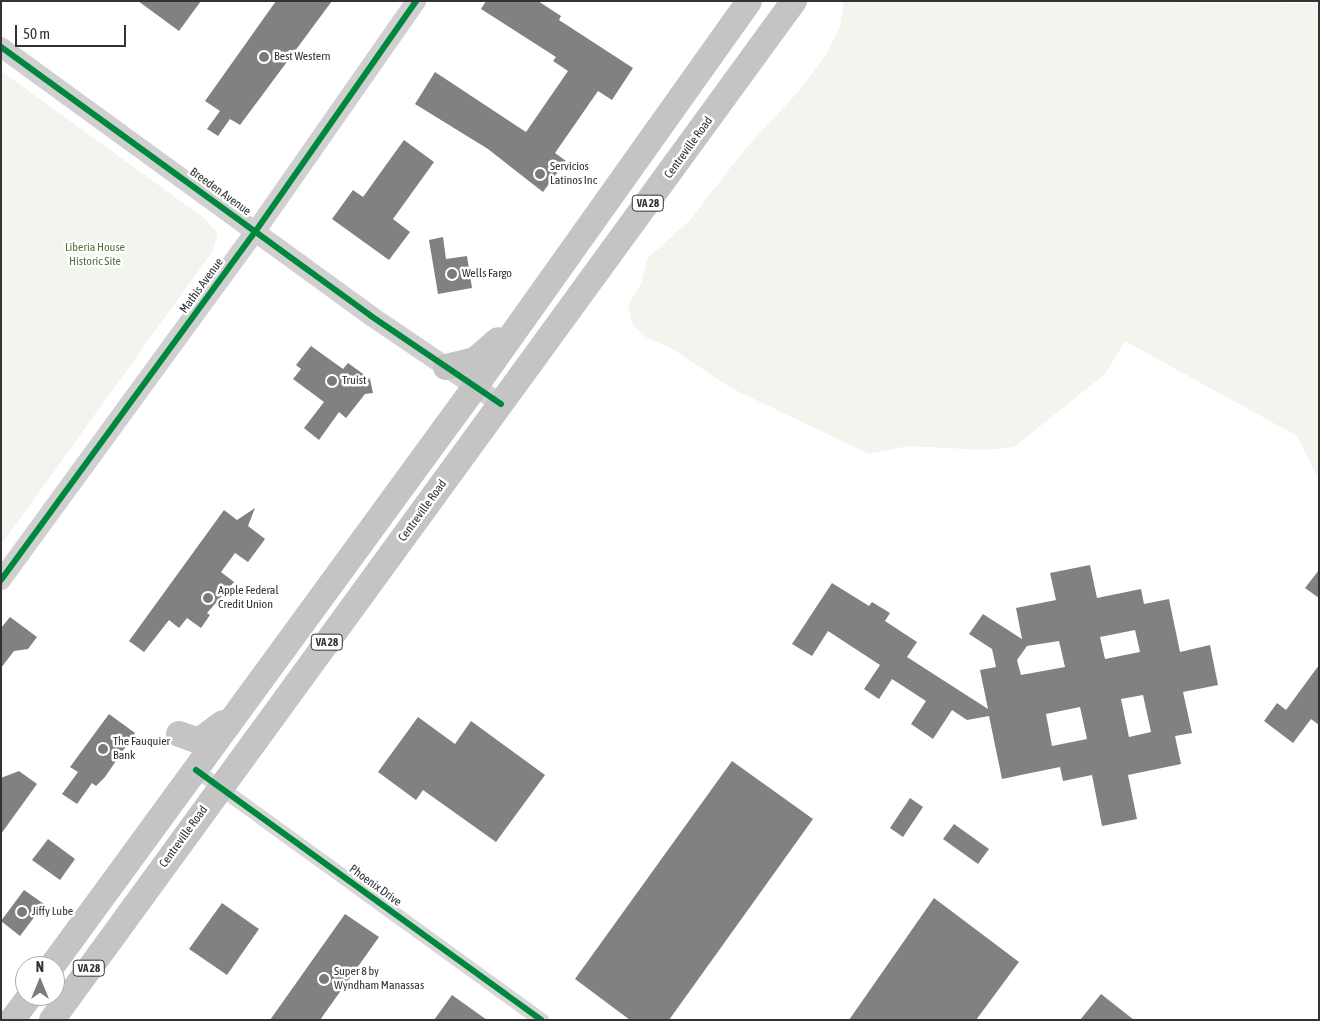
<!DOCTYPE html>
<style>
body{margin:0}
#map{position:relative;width:1320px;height:1021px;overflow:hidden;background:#fff;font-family:"Asap Condensed",sans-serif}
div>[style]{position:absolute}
.green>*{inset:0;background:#f1f5ed}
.building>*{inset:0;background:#818181}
.street>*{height:15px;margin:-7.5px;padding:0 7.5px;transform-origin:7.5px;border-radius:7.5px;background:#d7d7d7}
.secondary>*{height:20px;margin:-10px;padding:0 10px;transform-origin:10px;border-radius:10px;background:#d0d0d0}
.highway>*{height:26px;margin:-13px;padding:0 13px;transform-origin:13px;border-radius:13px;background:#c4c4c4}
.cycleway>*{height:6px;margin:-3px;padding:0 3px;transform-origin:3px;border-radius:3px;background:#00873e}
.dots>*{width:14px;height:14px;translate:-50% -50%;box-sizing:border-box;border:2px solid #fff;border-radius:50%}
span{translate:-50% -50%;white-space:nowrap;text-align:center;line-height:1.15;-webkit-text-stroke:5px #fff;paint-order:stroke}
.shield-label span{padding:1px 4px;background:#fff;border:1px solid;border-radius:4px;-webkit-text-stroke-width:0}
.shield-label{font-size:11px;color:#333;font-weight:700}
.poi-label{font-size:12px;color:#333}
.left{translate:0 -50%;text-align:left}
.street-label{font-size:12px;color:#333}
.park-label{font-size:12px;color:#56703f}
.frame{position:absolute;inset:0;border:2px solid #333;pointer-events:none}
.north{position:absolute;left:15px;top:956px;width:50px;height:50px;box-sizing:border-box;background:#fff;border:1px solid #adadad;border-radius:50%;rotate:0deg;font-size:14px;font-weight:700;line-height:20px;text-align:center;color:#333}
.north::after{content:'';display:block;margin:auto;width:18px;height:22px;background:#7a7a7a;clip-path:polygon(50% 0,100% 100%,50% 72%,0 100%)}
.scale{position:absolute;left:15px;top:25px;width:111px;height:22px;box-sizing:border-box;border:2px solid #333;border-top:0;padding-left:6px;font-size:15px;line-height:18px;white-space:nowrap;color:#333;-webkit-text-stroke:4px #fff;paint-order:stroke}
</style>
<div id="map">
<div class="green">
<div style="clip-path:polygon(844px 1px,1319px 3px,1319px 480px,1297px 436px,1125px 341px,1105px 374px,1014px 447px,986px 450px,908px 446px,869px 454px,731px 388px,671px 348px,646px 337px,632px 324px,628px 305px,640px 286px,648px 258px,690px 220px,745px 149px,798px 92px,826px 55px,840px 27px)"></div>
<div style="clip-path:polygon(1px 71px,204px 218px,218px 234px,212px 252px,1px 545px)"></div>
</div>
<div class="building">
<div style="clip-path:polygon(138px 1px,201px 1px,179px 31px)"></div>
<div style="clip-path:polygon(276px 1px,332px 1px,240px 125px,230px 119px,218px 136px,207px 129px,220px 111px,205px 101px)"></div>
<div style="clip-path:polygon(486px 1px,538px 1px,561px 16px,559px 20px,633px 68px,612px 100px,598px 91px,555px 153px,566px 161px,543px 192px,488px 149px,415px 104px,435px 72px,526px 132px,568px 71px,553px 61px,556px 57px,481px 9px)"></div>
<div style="clip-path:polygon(404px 140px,434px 162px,393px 219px,410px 232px,389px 260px,332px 219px,353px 190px,363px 197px)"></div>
<div style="clip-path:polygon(443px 237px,446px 259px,467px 256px,472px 288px,438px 294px,429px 240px)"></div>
<div style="clip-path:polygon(311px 346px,343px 369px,348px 363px,370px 379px,373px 393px,365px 394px,346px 418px,339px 412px,319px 440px,304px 428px,324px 402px,293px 379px,301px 369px,296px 365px)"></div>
<div style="clip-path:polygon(255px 508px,248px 526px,265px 539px,248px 562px,235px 553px,221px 572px,234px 582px,207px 613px,210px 615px,201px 628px,187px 618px,179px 628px,169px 620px,144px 652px,129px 641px,224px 510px,237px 520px)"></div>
<div style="clip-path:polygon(evenodd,1090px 565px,1097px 598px,1141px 589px,1144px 604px,1169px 599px,1180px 652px,1210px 645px,1218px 685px,1183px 692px,1192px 733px,1175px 736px,1181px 764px,1128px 775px,1137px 819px,1102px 826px,1092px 775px,1063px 781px,1060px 767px,1002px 779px,989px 716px,967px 720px,952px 710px,933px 739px,911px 724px,926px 701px,892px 679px,879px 699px,864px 689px,880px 665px,828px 631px,812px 656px,792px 644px,832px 583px,869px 606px,872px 602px,890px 613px,885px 621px,917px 642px,907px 657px,988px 709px,980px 670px,996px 667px,992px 649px,969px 634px,983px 614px,1022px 639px,1016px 608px,1056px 600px,1050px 573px,1090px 565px,1135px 630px,1140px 652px,1105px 659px,1100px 637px,1135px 630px,1090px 565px,1059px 641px,1065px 667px,1021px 675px,1017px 660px,1027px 646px,1059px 641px,1090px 565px,1143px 695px,1151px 732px,1129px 737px,1121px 699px,1143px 695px,1090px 565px,1080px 707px,1087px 739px,1052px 746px,1046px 714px,1080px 707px)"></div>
<div style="clip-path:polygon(1319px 570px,1319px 598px,1305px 588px)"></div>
<div style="clip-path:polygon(10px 617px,37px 637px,28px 649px,14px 651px,1px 668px,1px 628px)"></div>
<div style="clip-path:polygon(1319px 665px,1319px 725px,1311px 719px,1293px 743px,1264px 721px,1277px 703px,1286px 710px)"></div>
<div style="clip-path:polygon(109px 714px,135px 733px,105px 777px,96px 786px,92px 783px,77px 804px,62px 794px,78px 772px,70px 767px)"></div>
<div style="clip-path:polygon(418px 717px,455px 744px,471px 721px,545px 775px,496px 842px,423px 790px,416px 800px,378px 772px)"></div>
<div style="clip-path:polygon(732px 761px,813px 819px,669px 1020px,630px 1020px,575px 979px)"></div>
<div style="clip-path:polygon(19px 771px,37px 784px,1px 834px,1px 778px)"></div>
<div style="clip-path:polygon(910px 798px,923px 807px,903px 837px,890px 828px)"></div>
<div style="clip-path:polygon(954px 824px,989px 849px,978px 864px,943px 839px)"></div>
<div style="clip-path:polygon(48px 839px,75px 859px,60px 880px,32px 860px)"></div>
<div style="clip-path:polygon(24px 890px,44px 904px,20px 936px,1px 921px)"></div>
<div style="clip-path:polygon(934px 898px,1019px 962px,976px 1020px,849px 1020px)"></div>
<div style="clip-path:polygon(222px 903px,259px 929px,227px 975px,189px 949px)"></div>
<div style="clip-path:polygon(345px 914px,379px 937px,320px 1020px,270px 1020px)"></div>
<div style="clip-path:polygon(1101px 994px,1134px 1020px,1080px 1020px)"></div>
<div style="clip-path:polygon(452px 995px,487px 1020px,434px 1020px)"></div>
</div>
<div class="street">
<div style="left:196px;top:770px;width:426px;rotate:35.9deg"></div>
</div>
<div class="secondary">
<div style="left:1px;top:47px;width:457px;rotate:36deg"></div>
<div style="left:371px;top:316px;width:157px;rotate:34.1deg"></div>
<div style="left:1px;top:580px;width:431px;rotate:-53.9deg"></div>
<div style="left:255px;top:232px;width:282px;rotate:-55.1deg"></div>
</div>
<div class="highway">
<div style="left:446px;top:367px;width:30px;rotate:-14deg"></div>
<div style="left:475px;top:360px;width:30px;rotate:-41deg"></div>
<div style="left:179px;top:734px;width:21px;rotate:19deg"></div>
<div style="left:199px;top:741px;width:30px;rotate:-37deg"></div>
<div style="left:52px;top:966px;width:717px;rotate:-53.85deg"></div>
<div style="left:475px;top:387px;width:473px;rotate:-54.6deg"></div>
<div style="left:12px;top:1020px;width:30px;rotate:-53deg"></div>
<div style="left:52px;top:1020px;width:1261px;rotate:-53.94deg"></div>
</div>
<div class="cycleway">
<div style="left:1px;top:47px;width:457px;rotate:36deg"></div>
<div style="left:371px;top:316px;width:157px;rotate:34.1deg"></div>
<div style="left:1px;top:580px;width:431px;rotate:-53.9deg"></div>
<div style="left:255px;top:232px;width:282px;rotate:-55.1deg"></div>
<div style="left:196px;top:770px;width:426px;rotate:35.9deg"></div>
</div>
<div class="dots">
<div style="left:264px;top:57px;background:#7a7a7a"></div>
<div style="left:540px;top:174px;background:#7a7a7a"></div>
<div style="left:452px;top:274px;background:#7a7a7a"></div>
<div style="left:332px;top:381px;background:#7a7a7a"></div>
<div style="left:208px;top:598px;background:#7a7a7a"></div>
<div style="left:103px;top:749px;background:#7a7a7a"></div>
<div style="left:22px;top:912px;background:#7a7a7a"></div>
<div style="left:324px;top:979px;background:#7a7a7a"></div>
</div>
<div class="shield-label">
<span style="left:648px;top:203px">VA 28</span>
<span style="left:327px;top:642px">VA 28</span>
<span style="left:89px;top:968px">VA 28</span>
</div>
<div class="poi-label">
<span class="left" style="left:274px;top:57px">Best Western</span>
<span class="left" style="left:550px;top:174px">Servicios<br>Latinos Inc</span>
<span class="left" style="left:462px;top:274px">Wells Fargo</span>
<span class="left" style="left:342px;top:381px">Truist</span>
<span class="left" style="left:218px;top:598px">Apple Federal<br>Credit Union</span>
<span class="left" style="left:113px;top:749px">The Fauquier<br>Bank</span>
<span class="left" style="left:32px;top:912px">Jiffy Lube</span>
<span class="left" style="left:334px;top:979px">Super 8 by<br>Wyndham Manassas</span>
</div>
<div class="street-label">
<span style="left:689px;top:148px;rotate:-54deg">Centreville Road</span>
<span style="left:220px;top:192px;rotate:36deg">Breeden Avenue</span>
<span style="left:202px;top:286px;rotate:-54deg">Mathis Avenue</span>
<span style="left:423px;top:511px;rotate:-54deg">Centreville Road</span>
<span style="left:184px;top:837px;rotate:-54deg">Centreville Road</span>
<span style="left:375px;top:886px;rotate:36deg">Phoenix Drive</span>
</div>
<div class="park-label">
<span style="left:95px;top:255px">Liberia House<br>Historic Site</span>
</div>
<div class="frame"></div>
<div class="north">N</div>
<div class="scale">50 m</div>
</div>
